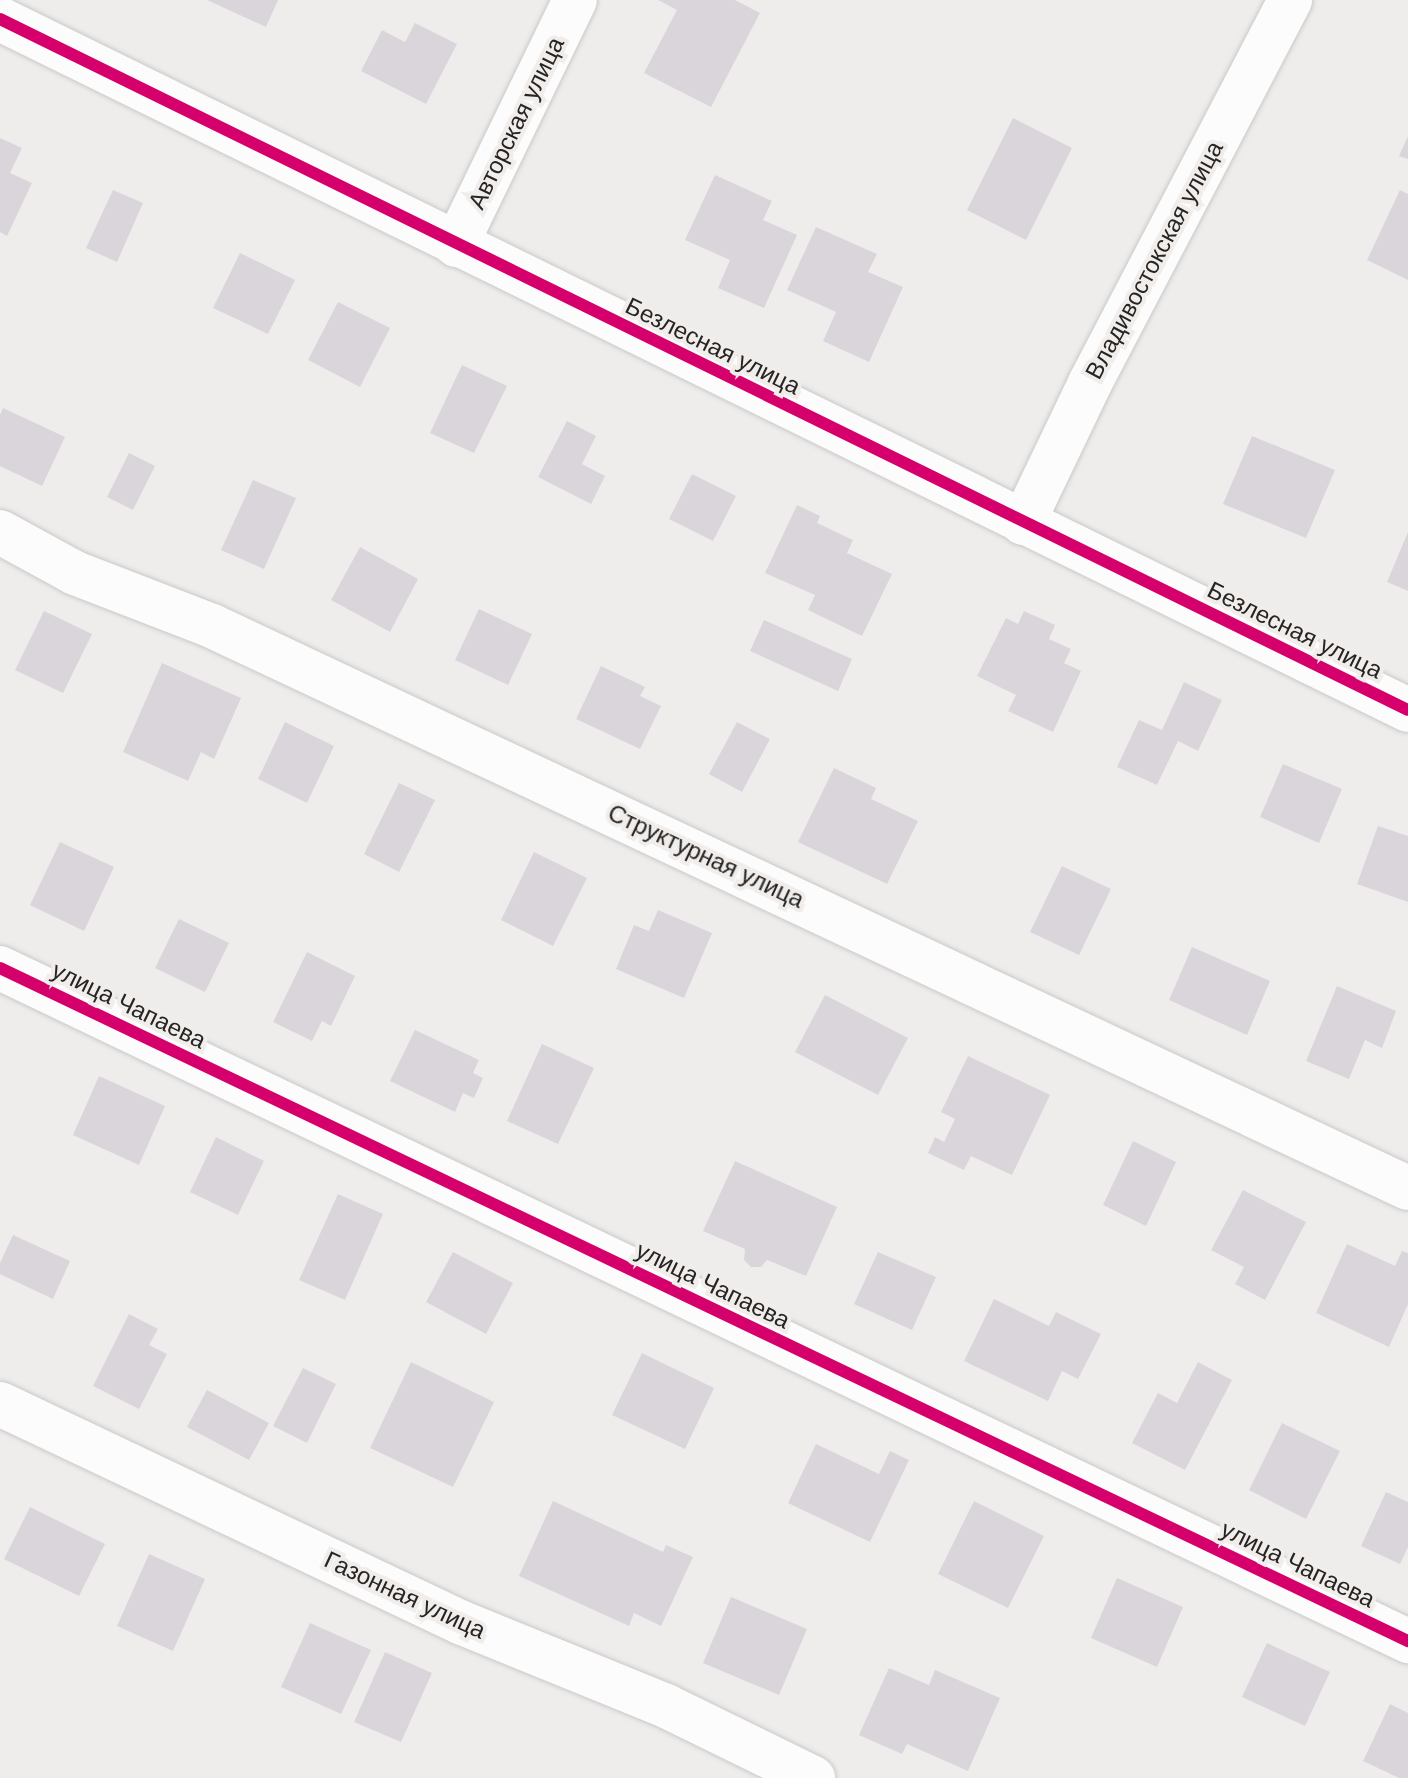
<!DOCTYPE html>
<meta charset="utf-8">
<style>
body{margin:0}
#map{position:relative;width:1408px;height:1778px;overflow:hidden;background:#efedec;font-family:Helvetica,sans-serif}
div>[style]{position:absolute}
.building>*{inset:0;background:#dad5db}
.roads{filter:drop-shadow(0 0 2px #cac9c8) drop-shadow(0 0 2px #cac9c8)}
.minor>*{height:44px;margin:-22px;padding:0 22px;transform-origin:22px;border-radius:22px;background:#fdfcfc}
.cycleway>*{height:12px;margin:-6px;padding:0 6px;transform-origin:6px;border-radius:6px;background:#d6006c}
span{translate:-50% -50%;white-space:nowrap;text-align:center;line-height:1.15;-webkit-text-stroke:8px #f0edeb;paint-order:stroke}
.street-label{font-size:24px;color:#262524}
</style>
<div id="map">
<div class="building">
<div style="clip-path:polygon(207px 0,278px 0,266px 27px)"></div>
<div style="clip-path:polygon(658px 0,735px 0,760px 13px,711px 107px,644px 73px,677px 10px)"></div>
<div style="clip-path:polygon(415px 23px,457px 44px,426px 104px,361px 71px,382px 30px,405px 42px)"></div>
<div style="clip-path:polygon(1013px 118px,1072px 148px,1026px 240px,967px 210px)"></div>
<div style="clip-path:polygon(1408px 136px,1408px 159px,1399px 156px)"></div>
<div style="clip-path:polygon(0 138px,22px 148px,10px 173px,32px 183px,7px 236px,0 232px)"></div>
<div style="clip-path:polygon(715px 175px,772px 201px,763px 220px,797px 235px,764px 308px,718px 288px,730px 260px,685px 240px)"></div>
<div style="clip-path:polygon(113px 190px,143px 203px,117px 262px,86px 248px)"></div>
<div style="clip-path:polygon(1400px 190px,1408px 194px,1408px 280px,1367px 260px)"></div>
<div style="clip-path:polygon(816px 227px,877px 254px,868px 272px,903px 287px,869px 362px,823px 341px,836px 312px,787px 290px)"></div>
<div style="clip-path:polygon(240px 253px,295px 280px,268px 334px,213px 308px)"></div>
<div style="clip-path:polygon(338px 302px,390px 328px,360px 387px,308px 360px)"></div>
<div style="clip-path:polygon(462px 365px,507px 386px,474px 453px,430px 433px)"></div>
<div style="clip-path:polygon(3px 408px,65px 437px,42px 486px,0 466px,0 415px)"></div>
<div style="clip-path:polygon(567px 421px,596px 436px,582px 464px,605px 476px,591px 504px,538px 477px)"></div>
<div style="clip-path:polygon(1252px 436px,1335px 470px,1306px 538px,1223px 504px)"></div>
<div style="clip-path:polygon(129px 453px,155px 466px,133px 510px,107px 497px)"></div>
<div style="clip-path:polygon(692px 474px,736px 496px,713px 541px,669px 519px)"></div>
<div style="clip-path:polygon(253px 480px,296px 498px,264px 569px,221px 550px)"></div>
<div style="clip-path:polygon(797px 505px,820px 516px,817px 523px,853px 540px,847px 553px,892px 574px,862px 636px,808px 610px,815px 595px,765px 573px)"></div>
<div style="clip-path:polygon(1408px 532px,1408px 591px,1387px 582px)"></div>
<div style="clip-path:polygon(360px 547px,418px 579px,390px 632px,331px 600px)"></div>
<div style="clip-path:polygon(479px 609px,532px 634px,508px 685px,455px 660px)"></div>
<div style="clip-path:polygon(44px 611px,92px 634px,63px 693px,15px 670px)"></div>
<div style="clip-path:polygon(1024px 611px,1055px 625px,1049px 639px,1071px 649px,1064px 663px,1081px 671px,1053px 732px,1008px 711px,1016px 695px,977px 676px,1006px 618px,1018px 624px)"></div>
<div style="clip-path:polygon(764px 620px,852px 659px,838px 691px,750px 651px)"></div>
<div style="clip-path:polygon(162px 663px,241px 698px,214px 759px,201px 752px,188px 781px,123px 752px)"></div>
<div style="clip-path:polygon(601px 666px,645px 687px,640px 696px,661px 706px,640px 749px,576px 719px)"></div>
<div style="clip-path:polygon(1184px 682px,1222px 700px,1198px 751px,1178px 741px,1157px 785px,1117px 767px,1139px 720px,1162px 730px)"></div>
<div style="clip-path:polygon(285px 722px,334px 746px,307px 803px,258px 779px)"></div>
<div style="clip-path:polygon(737px 722px,770px 739px,742px 792px,709px 774px)"></div>
<div style="clip-path:polygon(1283px 764px,1342px 789px,1319px 843px,1260px 817px)"></div>
<div style="clip-path:polygon(834px 768px,876px 788px,871px 799px,918px 821px,887px 884px,798px 842px)"></div>
<div style="clip-path:polygon(399px 783px,435px 800px,399px 872px,364px 854px)"></div>
<div style="clip-path:polygon(1378px 826px,1408px 836px,1408px 902px,1357px 884px)"></div>
<div style="clip-path:polygon(60px 842px,114px 867px,84px 931px,30px 905px)"></div>
<div style="clip-path:polygon(534px 852px,587px 878px,553px 946px,501px 920px)"></div>
<div style="clip-path:polygon(1062px 866px,1111px 889px,1079px 955px,1030px 932px)"></div>
<div style="clip-path:polygon(658px 910px,712px 933px,684px 998px,616px 969px,634px 925px,649px 931px)"></div>
<div style="clip-path:polygon(179px 919px,229px 943px,205px 992px,155px 968px)"></div>
<div style="clip-path:polygon(1192px 947px,1270px 981px,1247px 1035px,1169px 1000px)"></div>
<div style="clip-path:polygon(307px 952px,355px 976px,331px 1026px,322px 1021px,312px 1041px,273px 1022px)"></div>
<div style="clip-path:polygon(1337px 986px,1396px 1011px,1382px 1048px,1365px 1040px,1349px 1079px,1306px 1061px)"></div>
<div style="clip-path:polygon(825px 995px,908px 1038px,878px 1095px,795px 1052px)"></div>
<div style="clip-path:polygon(415px 1030px,479px 1060px,473px 1073px,483px 1078px,474px 1098px,463px 1093px,455px 1112px,390px 1081px)"></div>
<div style="clip-path:polygon(542px 1044px,594px 1068px,558px 1144px,507px 1121px)"></div>
<div style="clip-path:polygon(968px 1056px,1050px 1095px,1012px 1175px,971px 1156px,964px 1170px,928px 1153px,935px 1137px,944px 1142px,955px 1119px,941px 1112px)"></div>
<div style="clip-path:polygon(99px 1076px,165px 1106px,139px 1165px,73px 1135px)"></div>
<div style="clip-path:polygon(216px 1137px,264px 1161px,238px 1215px,190px 1192px)"></div>
<div style="clip-path:polygon(1133px 1141px,1176px 1162px,1146px 1226px,1103px 1205px)"></div>
<div style="clip-path:polygon(735px 1161px,837px 1207px,806px 1276px,767px 1260px,761px 1267px,751px 1267px,744px 1260px,745px 1249px,703px 1231px)"></div>
<div style="clip-path:polygon(1243px 1190px,1306px 1222px,1265px 1300px,1235px 1284px,1244px 1267px,1211px 1250px)"></div>
<div style="clip-path:polygon(338px 1194px,383px 1214px,345px 1300px,299px 1280px)"></div>
<div style="clip-path:polygon(13px 1235px,70px 1261px,53px 1299px,0 1274px,0 1263px)"></div>
<div style="clip-path:polygon(1347px 1244px,1395px 1266px,1402px 1251px,1408px 1253px,1408px 1304px,1389px 1347px,1316px 1313px)"></div>
<div style="clip-path:polygon(453px 1252px,513px 1283px,486px 1334px,426px 1302px)"></div>
<div style="clip-path:polygon(878px 1252px,936px 1277px,912px 1330px,854px 1304px)"></div>
<div style="clip-path:polygon(994px 1299px,1049px 1326px,1056px 1312px,1101px 1334px,1078px 1379px,1062px 1371px,1048px 1401px,964px 1361px)"></div>
<div style="clip-path:polygon(129px 1314px,158px 1329px,149px 1345px,167px 1354px,139px 1409px,93px 1386px)"></div>
<div style="clip-path:polygon(642px 1353px,714px 1388px,685px 1449px,612px 1415px)"></div>
<div style="clip-path:polygon(411px 1362px,494px 1402px,453px 1487px,370px 1448px)"></div>
<div style="clip-path:polygon(1198px 1362px,1232px 1380px,1185px 1470px,1132px 1443px,1158px 1393px,1177px 1403px)"></div>
<div style="clip-path:polygon(303px 1368px,336px 1384px,307px 1443px,273px 1426px)"></div>
<div style="clip-path:polygon(207px 1390px,269px 1423px,249px 1460px,187px 1427px)"></div>
<div style="clip-path:polygon(1282px 1423px,1340px 1451px,1306px 1519px,1249px 1490px)"></div>
<div style="clip-path:polygon(816px 1444px,879px 1474px,890px 1451px,909px 1460px,870px 1542px,788px 1503px)"></div>
<div style="clip-path:polygon(1386px 1492px,1408px 1502px,1408px 1547px,1400px 1564px,1361px 1546px)"></div>
<div style="clip-path:polygon(553px 1501px,663px 1552px,666px 1545px,693px 1557px,661px 1626px,634px 1613px,629px 1626px,519px 1576px)"></div>
<div style="clip-path:polygon(974px 1501px,1044px 1536px,1008px 1608px,938px 1574px)"></div>
<div style="clip-path:polygon(30px 1507px,105px 1544px,79px 1596px,4px 1559px)"></div>
<div style="clip-path:polygon(149px 1554px,205px 1579px,173px 1651px,117px 1626px)"></div>
<div style="clip-path:polygon(1117px 1578px,1183px 1607px,1157px 1667px,1091px 1638px)"></div>
<div style="clip-path:polygon(731px 1597px,807px 1629px,779px 1695px,703px 1663px)"></div>
<div style="clip-path:polygon(310px 1623px,371px 1650px,341px 1714px,281px 1687px)"></div>
<div style="clip-path:polygon(1267px 1643px,1330px 1672px,1305px 1726px,1242px 1697px)"></div>
<div style="clip-path:polygon(385px 1652px,432px 1673px,401px 1742px,354px 1722px)"></div>
<div style="clip-path:polygon(889px 1668px,929px 1685px,935px 1670px,1000px 1698px,968px 1771px,907px 1744px,902px 1754px,859px 1735px)"></div>
<div style="clip-path:polygon(1390px 1704px,1408px 1713px,1408px 1778px,1399px 1778px,1363px 1761px)"></div>
</div>
<div class="roads">
<div class="minor">
<div style="left:0;top:19px;width:1568px;rotate:26.14deg"></div>
<div style="left:456px;top:245px;width:272px;rotate:-64.1deg"></div>
<div style="left:1023px;top:523px;width:155px;rotate:-64.4deg"></div>
<div style="left:1090px;top:383px;width:432px;rotate:-62.4deg"></div>
<div style="left:0;top:532px;width:85px;rotate:28.7deg"></div>
<div style="left:75px;top:573px;width:147px;rotate:21.1deg"></div>
<div style="left:212px;top:626px;width:1321px;rotate:25.17deg"></div>
<div style="left:0;top:968px;width:1561px;rotate:25.55deg"></div>
<div style="left:0;top:1404px;width:511px;rotate:25.36deg"></div>
<div style="left:462px;top:1623px;width:220px;rotate:22.1deg"></div>
<div style="left:666px;top:1706px;width:164px;rotate:26.1deg"></div>
</div>
</div>
<div class="cycleway">
<div style="left:0;top:19px;width:1568px;rotate:26.14deg"></div>
<div style="left:0;top:968px;width:1561px;rotate:25.55deg"></div>
</div>
<div class="street-label">
<span style="left:516px;top:123px;rotate:-64deg">Авторская улица</span>
<span style="left:1154px;top:260px;rotate:-62deg">Владивостокская улица</span>
<span style="left:713px;top:346px;rotate:26deg">Безлесная улица</span>
<span style="left:1295px;top:630px;rotate:26deg">Безлесная улица</span>
<span style="left:706px;top:856px;rotate:25deg">Структурная улица</span>
<span style="left:129px;top:1005px;rotate:26deg">улица Чапаева</span>
<span style="left:713px;top:1285px;rotate:26deg">улица Чапаева</span>
<span style="left:1298px;top:1564px;rotate:26deg">улица Чапаева</span>
<span style="left:405px;top:1595px;rotate:25deg">Газонная улица</span>
</div>
</div>
